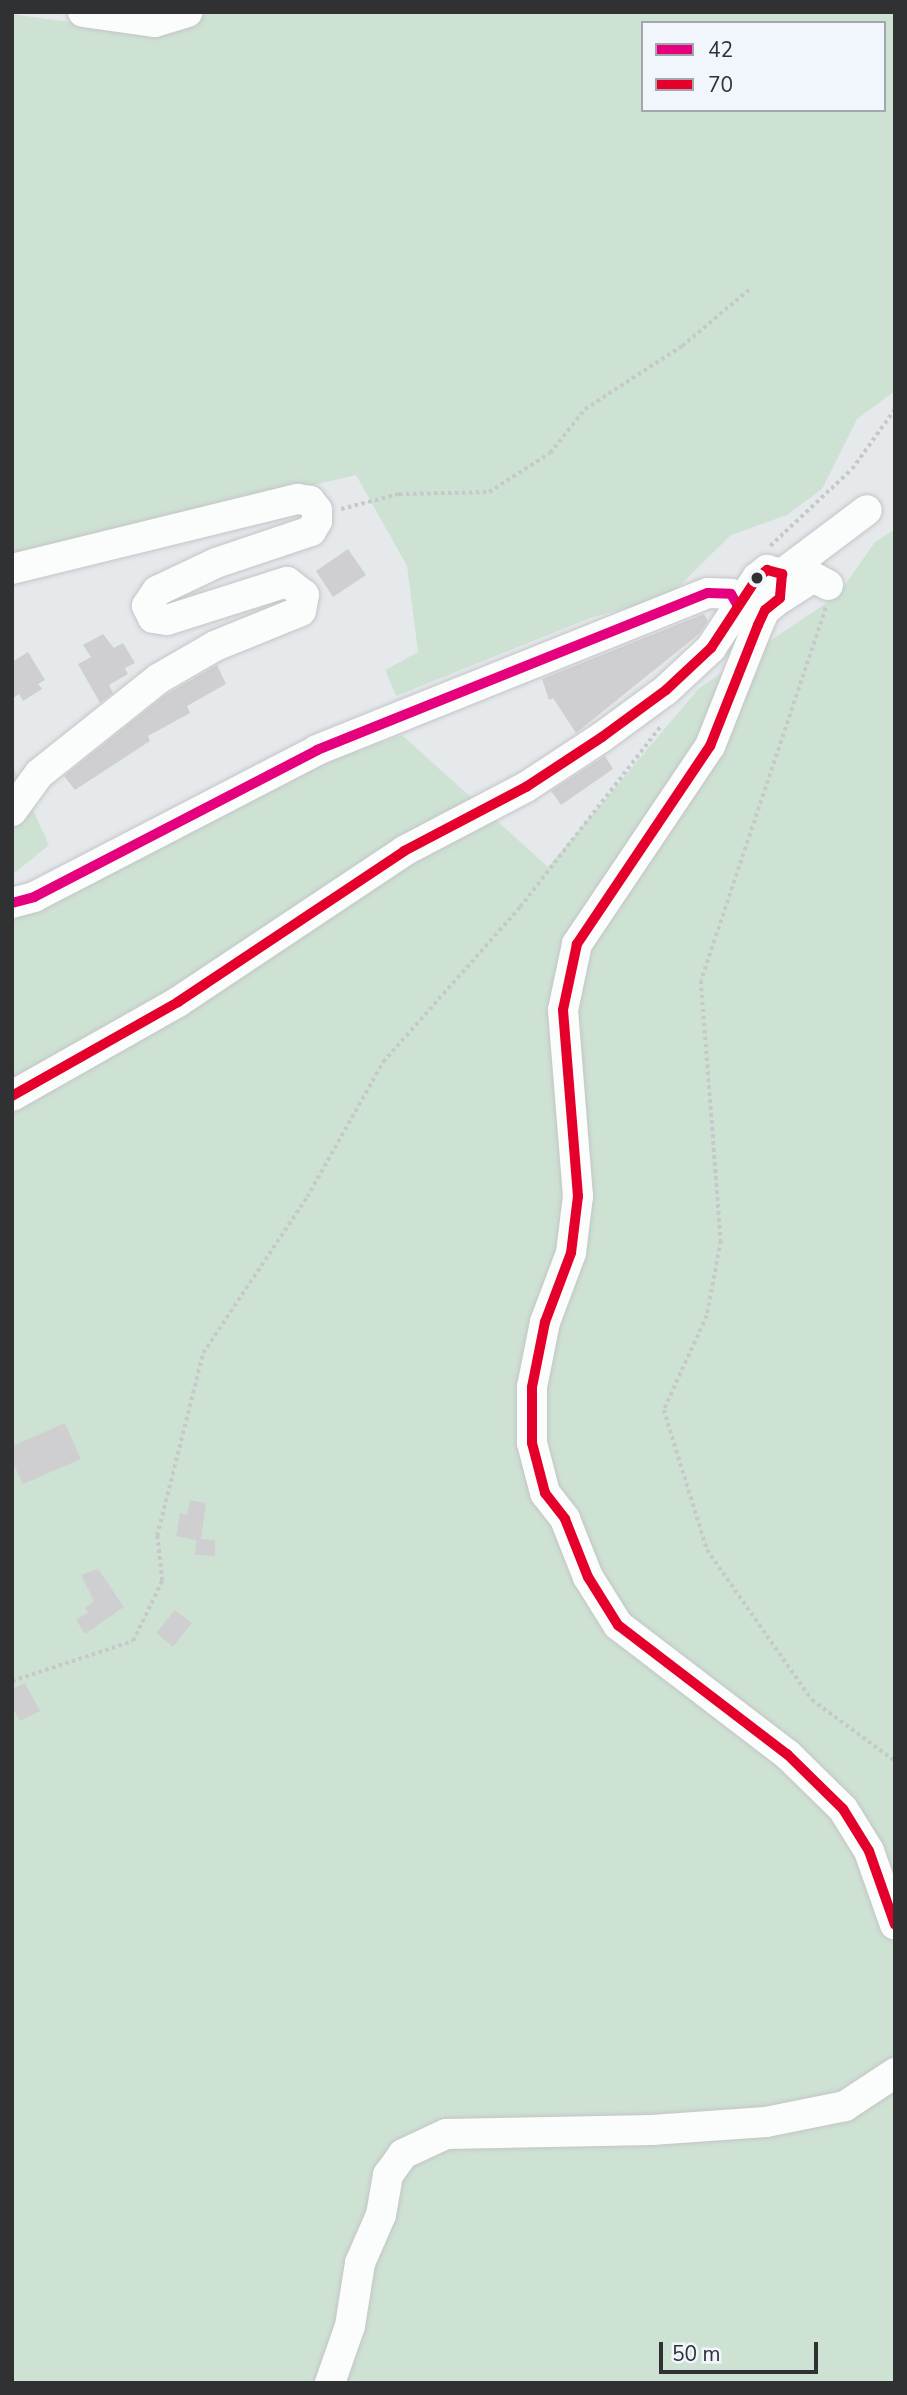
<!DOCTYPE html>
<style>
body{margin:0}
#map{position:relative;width:907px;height:2395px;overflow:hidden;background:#e6e9ec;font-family:"Nunito Sans",sans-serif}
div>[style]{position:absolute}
.green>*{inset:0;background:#cee2d3}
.building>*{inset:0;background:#cfcfd2}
.path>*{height:3.5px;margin-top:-1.75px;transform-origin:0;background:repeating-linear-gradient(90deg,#c7c8ca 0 3.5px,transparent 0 7px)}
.roads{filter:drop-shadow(0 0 2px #c3c5c7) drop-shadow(0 0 2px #c3c5c7)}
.minor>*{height:30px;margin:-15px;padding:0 15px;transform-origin:15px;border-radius:15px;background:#fbfcfc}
.bus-1>*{height:10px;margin:-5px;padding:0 5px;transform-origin:5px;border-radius:5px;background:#e5007d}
.bus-2>*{height:10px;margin:-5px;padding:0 5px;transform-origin:5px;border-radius:5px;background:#e4002b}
.dots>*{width:19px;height:19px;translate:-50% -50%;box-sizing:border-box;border:4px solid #f0f6fc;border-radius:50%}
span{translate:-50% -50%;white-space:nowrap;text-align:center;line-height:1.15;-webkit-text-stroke:5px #f0f6fc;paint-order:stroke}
.frame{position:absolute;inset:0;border:14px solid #2f3133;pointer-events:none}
.legend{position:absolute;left:641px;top:21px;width:245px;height:91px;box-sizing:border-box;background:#f0f6fc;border:2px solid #a3a7ac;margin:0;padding:9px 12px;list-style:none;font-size:21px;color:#2f3133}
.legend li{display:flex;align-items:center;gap:14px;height:35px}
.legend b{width:35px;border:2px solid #a3a7ac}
.scale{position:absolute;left:659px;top:2342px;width:159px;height:32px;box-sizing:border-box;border:4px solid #2f3133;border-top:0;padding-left:9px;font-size:21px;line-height:24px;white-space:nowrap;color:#2f3133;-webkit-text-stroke:5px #f0f6fc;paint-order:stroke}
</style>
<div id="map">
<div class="green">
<div style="clip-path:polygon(evenodd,211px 12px,895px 12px,895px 391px,857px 419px,822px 489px,787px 515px,731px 535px,668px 597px,593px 617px,396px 696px,385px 670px,418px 652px,407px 566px,356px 475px,12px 556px,12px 14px,155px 34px,211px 12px,643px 23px,884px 23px,884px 110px,643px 110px,643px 23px)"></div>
<div style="clip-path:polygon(895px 529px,895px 2383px,12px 2383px,12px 921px,297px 772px,402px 735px,548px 867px,699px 688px,837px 596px,875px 542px)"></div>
<div style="clip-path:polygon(12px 764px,49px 845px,12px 875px)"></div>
</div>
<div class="building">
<div style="clip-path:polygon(348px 549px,366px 575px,333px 597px,316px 571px)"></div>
<div style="clip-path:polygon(704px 614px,708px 621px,699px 634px,576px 733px,553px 698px,549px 700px,542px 679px)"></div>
<div style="clip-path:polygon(103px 634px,114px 648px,123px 643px,135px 663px,125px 668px,128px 674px,109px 685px,113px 693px,100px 703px,78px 664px,91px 657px,83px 645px)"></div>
<div style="clip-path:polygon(28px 652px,45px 680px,38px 684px,42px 689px,23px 701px,19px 694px,12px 699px,12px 662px)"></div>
<div style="clip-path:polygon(217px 665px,226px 684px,187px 706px,190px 713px,148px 736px,150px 741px,75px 790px,64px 776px,164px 696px)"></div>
<div style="clip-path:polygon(605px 756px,613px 769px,561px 805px,551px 791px)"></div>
<div style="clip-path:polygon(65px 1423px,81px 1459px,23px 1484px,12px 1461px,12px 1446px)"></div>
<div style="clip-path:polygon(190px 1500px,206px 1503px,201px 1539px,215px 1540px,215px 1556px,195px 1555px,196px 1540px,176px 1536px,180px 1513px,187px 1515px)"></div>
<div style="clip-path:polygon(98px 1569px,124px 1607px,85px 1634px,76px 1620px,88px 1612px,85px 1608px,94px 1601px,81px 1575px)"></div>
<div style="clip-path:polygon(175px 1610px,192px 1623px,173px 1647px,156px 1633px)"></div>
<div style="clip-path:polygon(25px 1683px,40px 1711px,20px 1721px,12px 1707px,12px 1689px)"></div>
</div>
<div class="path">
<div style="left:341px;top:509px;width:60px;rotate:-14.5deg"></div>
<div style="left:399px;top:494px;width:90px;rotate:-1.3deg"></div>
<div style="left:489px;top:492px;width:72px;rotate:-32.6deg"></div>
<div style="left:550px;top:453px;width:56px;rotate:-51.5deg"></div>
<div style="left:585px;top:409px;width:116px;rotate:-33deg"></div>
<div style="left:682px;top:346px;width:90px;rotate:-40deg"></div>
<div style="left:770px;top:546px;width:112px;rotate:-43.2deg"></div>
<div style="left:852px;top:469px;width:74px;rotate:-54.4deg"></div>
<div style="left:826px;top:608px;width:393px;rotate:108.5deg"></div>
<div style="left:701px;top:981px;width:261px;rotate:85.6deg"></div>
<div style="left:721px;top:1241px;width:76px;rotate:100.6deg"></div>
<div style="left:707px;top:1316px;width:103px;rotate:114.6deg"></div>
<div style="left:664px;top:1410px;width:146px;rotate:72.9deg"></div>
<div style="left:707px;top:1550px;width:183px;rotate:55deg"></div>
<div style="left:812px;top:1700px;width:103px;rotate:36.3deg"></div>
<div style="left:12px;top:1681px;width:127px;rotate:-18.3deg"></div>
<div style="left:133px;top:1641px;width:67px;rotate:-64.2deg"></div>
<div style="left:162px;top:1581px;width:45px;rotate:-96.3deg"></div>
<div style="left:157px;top:1536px;width:189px;rotate:-75.9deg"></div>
<div style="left:203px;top:1353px;width:187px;rotate:-56.3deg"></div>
<div style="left:307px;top:1197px;width:155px;rotate:-60.6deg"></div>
<div style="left:383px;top:1062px;width:207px;rotate:-48.5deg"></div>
<div style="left:520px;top:907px;width:228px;rotate:-52.1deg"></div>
</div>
<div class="roads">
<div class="minor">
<div style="left:83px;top:12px;width:73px;rotate:7.9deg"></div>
<div style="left:155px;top:22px;width:34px;rotate:-17deg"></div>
<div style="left:12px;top:569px;width:294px;rotate:-13.8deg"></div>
<div style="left:298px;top:499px;width:12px;rotate:9deg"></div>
<div style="left:310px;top:501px;width:11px;rotate:52deg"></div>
<div style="left:317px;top:510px;width:11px;rotate:90deg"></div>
<div style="left:317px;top:521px;width:12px;rotate:121deg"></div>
<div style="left:311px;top:531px;width:100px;rotate:161.4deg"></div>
<div style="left:216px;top:563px;width:65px;rotate:154.6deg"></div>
<div style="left:157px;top:591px;width:18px;rotate:124deg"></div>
<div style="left:147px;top:606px;width:13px;rotate:63deg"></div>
<div style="left:153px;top:618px;width:14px;rotate:8deg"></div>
<div style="left:167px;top:620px;width:126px;rotate:-17.6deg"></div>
<div style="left:287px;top:582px;width:21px;rotate:37deg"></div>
<div style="left:304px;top:595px;width:16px;rotate:101deg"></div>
<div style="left:301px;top:611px;width:93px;rotate:157.9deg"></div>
<div style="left:215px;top:646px;width:66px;rotate:149.9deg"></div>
<div style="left:158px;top:679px;width:152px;rotate:141.4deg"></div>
<div style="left:39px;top:774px;width:46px;rotate:126.1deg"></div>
<div style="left:782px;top:574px;width:106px;rotate:-37deg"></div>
<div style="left:781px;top:598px;width:38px;rotate:-33deg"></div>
<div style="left:813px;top:577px;width:17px;rotate:28deg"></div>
<div style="left:12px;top:903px;width:23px;rotate:-15deg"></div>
<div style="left:34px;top:897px;width:319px;rotate:-27.4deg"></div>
<div style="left:317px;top:750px;width:421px;rotate:-21.9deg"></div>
<div style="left:708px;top:593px;width:23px;rotate:2deg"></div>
<div style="left:731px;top:594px;width:14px;rotate:60deg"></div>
<div style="left:12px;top:1096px;width:191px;rotate:-29.5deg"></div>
<div style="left:178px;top:1002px;width:272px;rotate:-33.7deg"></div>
<div style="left:404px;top:851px;width:138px;rotate:-27.7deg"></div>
<div style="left:526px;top:787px;width:91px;rotate:-33.3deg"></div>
<div style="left:602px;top:737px;width:79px;rotate:-36.3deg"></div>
<div style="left:666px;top:690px;width:62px;rotate:-43deg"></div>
<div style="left:711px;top:648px;width:84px;rotate:-56.7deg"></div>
<div style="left:757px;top:578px;width:13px;rotate:-39deg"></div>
<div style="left:767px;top:570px;width:16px;rotate:15deg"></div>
<div style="left:782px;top:574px;width:24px;rotate:95deg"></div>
<div style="left:780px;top:598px;width:19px;rotate:141deg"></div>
<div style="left:765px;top:610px;width:17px;rotate:115deg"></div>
<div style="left:758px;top:625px;width:130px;rotate:111.6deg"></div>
<div style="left:710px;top:746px;width:239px;rotate:123.9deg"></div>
<div style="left:577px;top:944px;width:67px;rotate:102deg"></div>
<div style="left:563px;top:1010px;width:187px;rotate:85.4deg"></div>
<div style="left:578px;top:1196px;width:57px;rotate:97deg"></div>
<div style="left:571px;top:1253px;width:74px;rotate:110.6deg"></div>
<div style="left:545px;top:1322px;width:66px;rotate:101.3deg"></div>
<div style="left:532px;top:1387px;width:56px;rotate:90deg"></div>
<div style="left:532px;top:1443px;width:52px;rotate:75.4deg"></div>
<div style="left:545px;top:1493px;width:33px;rotate:52deg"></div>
<div style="left:565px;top:1519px;width:62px;rotate:68.4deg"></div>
<div style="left:588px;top:1577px;width:57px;rotate:58deg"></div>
<div style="left:618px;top:1625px;width:213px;rotate:37.4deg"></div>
<div style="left:787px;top:1754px;width:78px;rotate:44.5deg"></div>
<div style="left:843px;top:1809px;width:49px;rotate:58.2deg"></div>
<div style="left:869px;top:1851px;width:78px;rotate:70.6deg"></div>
<div style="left:330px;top:2383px;width:60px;rotate:-70.7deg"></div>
<div style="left:350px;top:2326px;width:64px;rotate:-81deg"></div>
<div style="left:360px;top:2263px;width:52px;rotate:-66.4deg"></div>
<div style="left:381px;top:2215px;width:41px;rotate:-80.1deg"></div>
<div style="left:388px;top:2175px;width:26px;rotate:-54deg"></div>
<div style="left:403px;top:2154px;width:47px;rotate:-24.9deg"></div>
<div style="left:446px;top:2134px;width:206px;rotate:-1.1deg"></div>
<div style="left:652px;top:2130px;width:114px;rotate:-4deg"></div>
<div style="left:766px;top:2122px;width:81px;rotate:-11.4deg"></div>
<div style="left:845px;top:2106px;width:60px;rotate:-33.4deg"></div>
</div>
</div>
<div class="bus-1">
<div style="left:12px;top:903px;width:23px;rotate:-15deg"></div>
<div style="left:34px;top:897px;width:319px;rotate:-27.4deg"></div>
<div style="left:317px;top:750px;width:421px;rotate:-21.9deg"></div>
<div style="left:708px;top:593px;width:23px;rotate:2deg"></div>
<div style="left:731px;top:594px;width:14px;rotate:60deg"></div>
</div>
<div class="bus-2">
<div style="left:12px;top:1096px;width:191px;rotate:-29.5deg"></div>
<div style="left:178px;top:1002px;width:272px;rotate:-33.7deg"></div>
<div style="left:404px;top:851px;width:138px;rotate:-27.7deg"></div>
<div style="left:526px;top:787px;width:91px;rotate:-33.3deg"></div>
<div style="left:602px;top:737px;width:79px;rotate:-36.3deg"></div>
<div style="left:666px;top:690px;width:62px;rotate:-43deg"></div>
<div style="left:711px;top:648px;width:84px;rotate:-56.7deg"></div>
<div style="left:757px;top:578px;width:13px;rotate:-39deg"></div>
<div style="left:767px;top:570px;width:16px;rotate:15deg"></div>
<div style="left:782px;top:574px;width:24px;rotate:95deg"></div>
<div style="left:780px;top:598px;width:19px;rotate:141deg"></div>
<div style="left:765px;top:610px;width:17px;rotate:115deg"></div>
<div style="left:758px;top:625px;width:130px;rotate:111.6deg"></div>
<div style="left:710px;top:746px;width:239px;rotate:123.9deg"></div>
<div style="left:577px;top:944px;width:67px;rotate:102deg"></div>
<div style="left:563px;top:1010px;width:187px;rotate:85.4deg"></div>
<div style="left:578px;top:1196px;width:57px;rotate:97deg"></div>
<div style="left:571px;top:1253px;width:74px;rotate:110.6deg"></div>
<div style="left:545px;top:1322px;width:66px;rotate:101.3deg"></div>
<div style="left:532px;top:1387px;width:56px;rotate:90deg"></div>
<div style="left:532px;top:1443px;width:52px;rotate:75.4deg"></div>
<div style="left:545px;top:1493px;width:33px;rotate:52deg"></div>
<div style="left:565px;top:1519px;width:62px;rotate:68.4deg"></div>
<div style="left:588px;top:1577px;width:57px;rotate:58deg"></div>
<div style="left:618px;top:1625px;width:213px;rotate:37.4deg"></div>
<div style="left:787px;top:1754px;width:78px;rotate:44.5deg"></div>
<div style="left:843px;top:1809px;width:49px;rotate:58.2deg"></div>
<div style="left:869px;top:1851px;width:78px;rotate:70.6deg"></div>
</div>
<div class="dots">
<div style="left:757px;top:578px;background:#2f3133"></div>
</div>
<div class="frame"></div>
<ul class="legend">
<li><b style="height:9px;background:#e5007d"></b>42</li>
<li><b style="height:9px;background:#e4002b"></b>70</li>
</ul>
<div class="scale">50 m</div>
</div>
